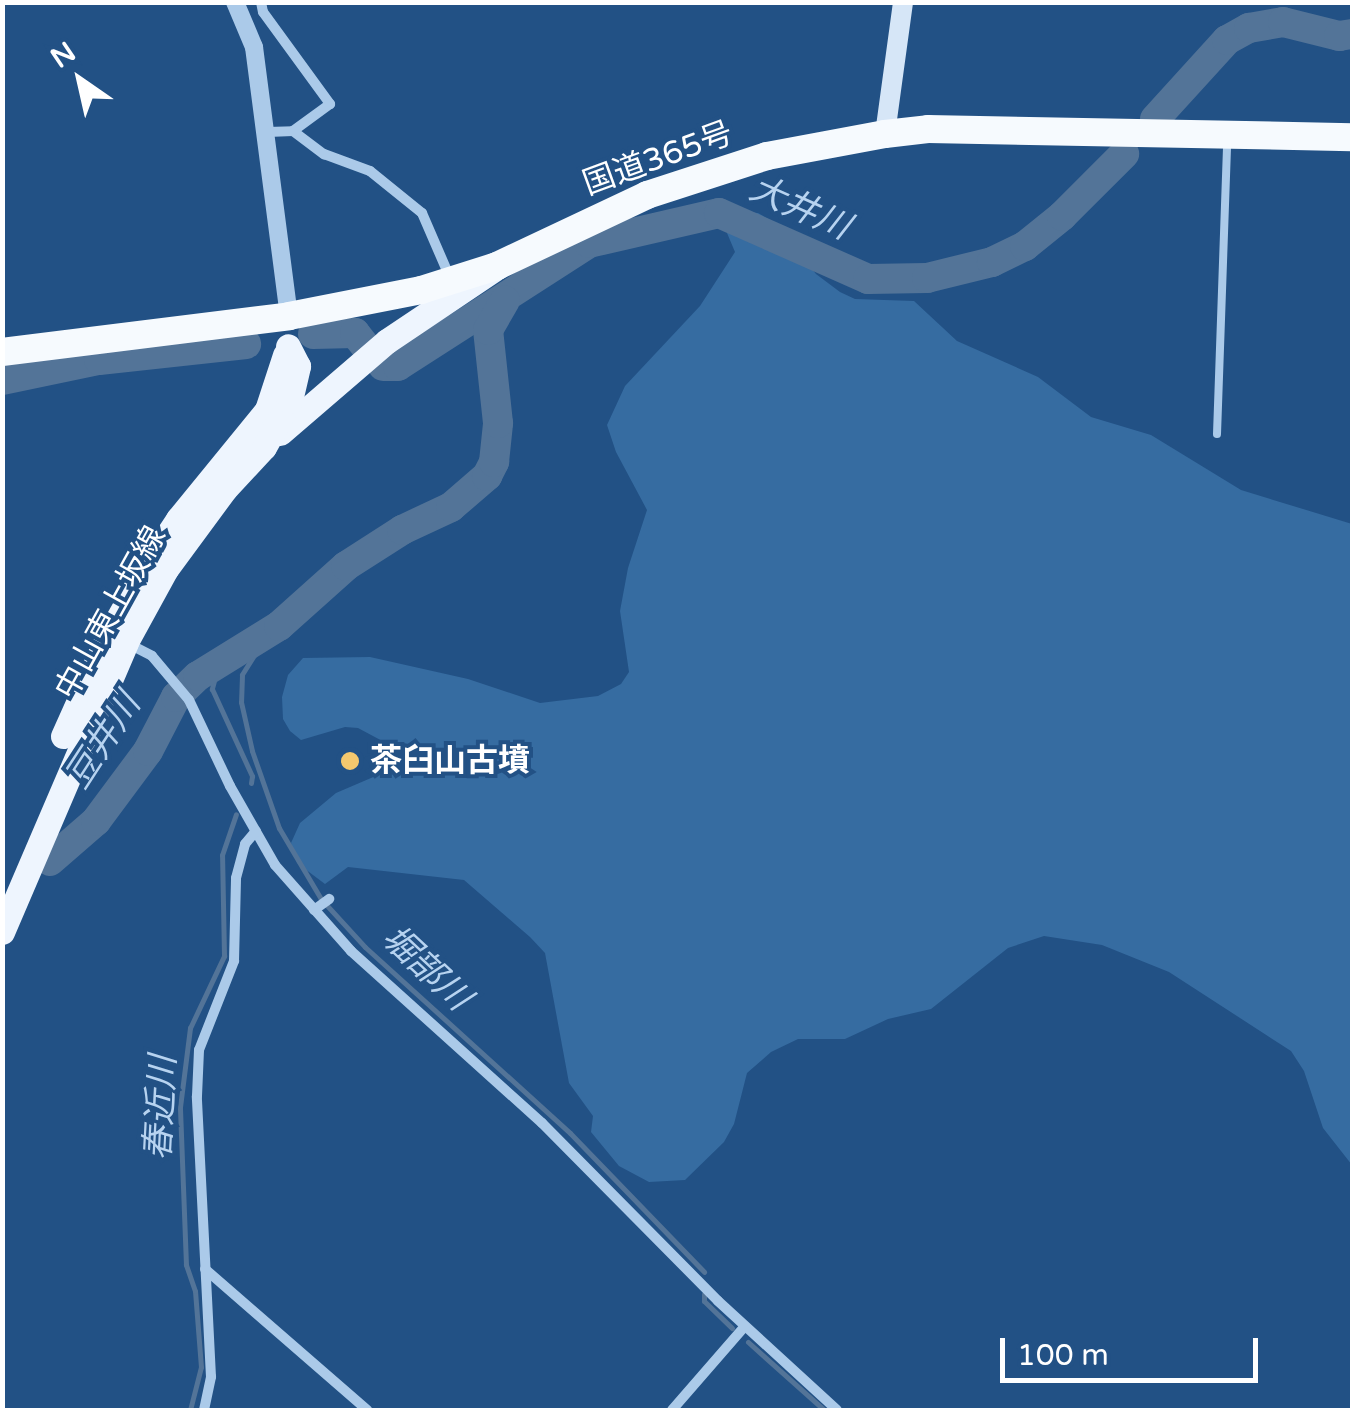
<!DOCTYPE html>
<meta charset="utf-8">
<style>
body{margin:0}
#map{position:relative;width:1355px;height:1413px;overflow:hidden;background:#225185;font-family:"Varela Round","Noto Sans JP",sans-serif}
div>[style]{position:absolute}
.green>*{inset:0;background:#366ca1}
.stream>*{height:5px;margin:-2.5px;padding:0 2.5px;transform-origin:2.5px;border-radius:2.5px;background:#537498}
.river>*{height:30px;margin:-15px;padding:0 15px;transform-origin:15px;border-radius:15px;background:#537498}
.service>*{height:8px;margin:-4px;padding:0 4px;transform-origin:4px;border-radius:4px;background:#abcae9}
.minor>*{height:10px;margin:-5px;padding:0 5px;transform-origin:5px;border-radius:5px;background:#abcae9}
.tertiary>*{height:18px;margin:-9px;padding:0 9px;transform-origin:9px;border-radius:9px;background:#abcae9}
.secondary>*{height:20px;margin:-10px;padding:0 10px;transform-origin:10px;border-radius:10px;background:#d6e6f7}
.primary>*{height:25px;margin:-12.5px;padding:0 12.5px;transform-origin:12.5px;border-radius:12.5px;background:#eef5fe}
.trunk>*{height:28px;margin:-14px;padding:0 14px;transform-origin:14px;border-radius:14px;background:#f6fafe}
.dots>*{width:28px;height:28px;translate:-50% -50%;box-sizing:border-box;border:5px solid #225185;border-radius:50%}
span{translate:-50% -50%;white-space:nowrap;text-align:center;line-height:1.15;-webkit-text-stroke:8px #225185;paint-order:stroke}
.street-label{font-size:32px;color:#fff}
.poi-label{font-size:32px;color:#fff;font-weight:700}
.left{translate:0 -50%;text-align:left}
.water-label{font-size:35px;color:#b7d3f0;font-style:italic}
.frame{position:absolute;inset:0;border:5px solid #fff;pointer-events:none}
.north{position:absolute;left:30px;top:30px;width:100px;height:100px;-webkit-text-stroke:8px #225185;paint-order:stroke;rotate:326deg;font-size:28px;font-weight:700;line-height:40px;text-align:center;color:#fff}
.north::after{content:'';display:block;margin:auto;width:35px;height:45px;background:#fff;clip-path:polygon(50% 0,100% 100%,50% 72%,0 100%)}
.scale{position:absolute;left:1000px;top:1338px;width:258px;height:45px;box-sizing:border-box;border:5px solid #fff;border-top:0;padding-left:12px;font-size:30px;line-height:35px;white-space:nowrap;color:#fff;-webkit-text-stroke:8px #225185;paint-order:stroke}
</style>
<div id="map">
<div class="green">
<div style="clip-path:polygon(743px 212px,758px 213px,775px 223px,816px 274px,840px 292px,855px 299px,914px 301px,957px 341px,1038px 377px,1091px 417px,1151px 435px,1241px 490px,1352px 524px,1352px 1165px,1323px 1128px,1304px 1071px,1291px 1051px,1169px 972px,1102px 945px,1044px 936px,1008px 948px,931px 1009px,888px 1019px,845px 1039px,798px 1039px,771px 1052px,747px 1073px,734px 1124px,724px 1142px,685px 1180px,649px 1182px,619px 1166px,591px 1132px,593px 1116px,569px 1083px,545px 953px,530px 937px,464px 880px,348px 867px,325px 884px,297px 863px,291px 843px,300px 823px,336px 793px,385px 772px,403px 758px,401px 751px,358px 728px,345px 727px,301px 740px,290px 731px,283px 719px,282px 697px,288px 675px,303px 658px,370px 657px,468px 679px,540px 703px,598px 696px,621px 684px,629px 672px,620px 611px,628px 568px,647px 510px,616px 452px,607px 425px,625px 386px,700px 306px,735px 252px,727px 233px,731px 220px)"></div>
</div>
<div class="stream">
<div style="left:257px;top:637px;width:8px;rotate:60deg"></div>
<div style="left:261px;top:644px;width:36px;rotate:122deg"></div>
<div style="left:242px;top:675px;width:27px;rotate:92deg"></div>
<div style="left:241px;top:702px;width:50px;rotate:77.3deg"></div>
<div style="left:252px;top:751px;width:82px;rotate:70.7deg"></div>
<div style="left:279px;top:828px;width:82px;rotate:59.4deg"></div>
<div style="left:321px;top:899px;width:65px;rotate:47.5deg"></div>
<div style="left:365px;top:947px;width:277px;rotate:42.2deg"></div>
<div style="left:570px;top:1133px;width:193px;rotate:46deg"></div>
<div style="left:219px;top:662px;width:28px;rotate:105deg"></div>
<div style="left:212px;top:689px;width:96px;rotate:65.3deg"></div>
<div style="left:252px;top:776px;width:7px;rotate:98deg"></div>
<div style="left:704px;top:1294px;width:7px;rotate:90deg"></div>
<div style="left:704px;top:1301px;width:39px;rotate:44deg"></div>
<div style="left:748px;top:1342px;width:102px;rotate:41.8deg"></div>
<div style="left:190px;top:1410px;width:44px;rotate:-75.7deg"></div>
<div style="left:201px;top:1367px;width:76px;rotate:-94.5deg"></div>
<div style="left:195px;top:1291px;width:28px;rotate:-109deg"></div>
<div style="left:186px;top:1265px;width:158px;rotate:-92.2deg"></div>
<div style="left:180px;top:1107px;width:80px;rotate:-82.8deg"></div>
<div style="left:190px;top:1028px;width:80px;rotate:-64.7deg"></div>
<div style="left:224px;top:956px;width:101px;rotate:-91.1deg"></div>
<div style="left:222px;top:855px;width:43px;rotate:-71.1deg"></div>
</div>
<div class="river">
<div style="left:1155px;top:119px;width:107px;rotate:-47.7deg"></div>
<div style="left:1227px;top:40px;width:25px;rotate:-29deg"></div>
<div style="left:1249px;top:28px;width:35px;rotate:-10deg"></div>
<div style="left:1283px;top:22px;width:58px;rotate:14deg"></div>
<div style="left:1339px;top:36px;width:13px;rotate:-9deg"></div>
<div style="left:313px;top:334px;width:42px;rotate:-1.4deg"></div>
<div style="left:355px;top:333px;width:16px;rotate:52deg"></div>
<div style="left:383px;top:366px;width:15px"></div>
<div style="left:398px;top:366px;width:227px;rotate:-32.8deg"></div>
<div style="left:589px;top:243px;width:133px;rotate:-13deg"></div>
<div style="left:719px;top:213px;width:163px;rotate:23.9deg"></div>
<div style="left:868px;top:279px;width:59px;rotate:-1deg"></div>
<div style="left:927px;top:278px;width:67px;rotate:-13.8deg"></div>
<div style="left:992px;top:262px;width:37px;rotate:-26deg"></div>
<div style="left:1025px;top:246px;width:48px;rotate:-39deg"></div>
<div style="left:1062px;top:216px;width:88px;rotate:-45deg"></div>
<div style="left:2px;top:380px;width:99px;rotate:-11.7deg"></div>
<div style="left:99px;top:360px;width:148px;rotate:-6.2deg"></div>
<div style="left:50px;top:861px;width:61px;rotate:-41deg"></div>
<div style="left:96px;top:821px;width:87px;rotate:-53.4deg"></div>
<div style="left:148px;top:751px;width:61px;rotate:-62.6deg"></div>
<div style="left:176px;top:697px;width:30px;rotate:-44deg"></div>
<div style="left:198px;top:676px;width:95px;rotate:-31.7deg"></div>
<div style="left:279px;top:626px;width:90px;rotate:-41.8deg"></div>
<div style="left:346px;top:566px;width:67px;rotate:-32.7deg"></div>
<div style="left:402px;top:530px;width:54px;rotate:-25.1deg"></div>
<div style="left:451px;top:507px;width:48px;rotate:-40.7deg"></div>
<div style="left:487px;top:476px;width:16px;rotate:-63deg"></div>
<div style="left:494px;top:462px;width:39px;rotate:-84deg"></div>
<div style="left:498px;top:423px;width:94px;rotate:-96.1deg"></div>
<div style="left:488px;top:330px;width:34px;rotate:-60deg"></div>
</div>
<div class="service">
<div style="left:1217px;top:434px;width:292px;rotate:-88deg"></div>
</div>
<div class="minor">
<div style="left:261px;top:2px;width:10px;rotate:79deg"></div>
<div style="left:263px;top:12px;width:114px;rotate:53.9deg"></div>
<div style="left:330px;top:104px;width:46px;rotate:143.9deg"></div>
<div style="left:268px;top:132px;width:25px;rotate:-2deg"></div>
<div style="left:293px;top:131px;width:39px;rotate:37deg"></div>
<div style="left:324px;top:154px;width:49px;rotate:20.3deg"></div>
<div style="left:370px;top:171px;width:67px;rotate:38.9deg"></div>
<div style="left:422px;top:213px;width:73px;rotate:66.6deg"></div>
<div style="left:127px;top:643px;width:28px;rotate:27deg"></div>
<div style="left:152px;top:656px;width:57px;rotate:49.9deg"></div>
<div style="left:189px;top:700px;width:95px;rotate:64.5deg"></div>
<div style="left:230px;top:786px;width:91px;rotate:60.3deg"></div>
<div style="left:275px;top:865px;width:115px;rotate:48.5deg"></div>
<div style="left:351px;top:951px;width:257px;rotate:42deg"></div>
<div style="left:542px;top:1123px;width:250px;rotate:45.3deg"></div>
<div style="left:718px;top:1301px;width:161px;rotate:42.5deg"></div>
<div style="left:314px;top:910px;width:19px;rotate:-36deg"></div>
<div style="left:205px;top:1269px;width:215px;rotate:41deg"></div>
<div style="left:204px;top:1410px;width:34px;rotate:-78deg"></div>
<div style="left:211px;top:1377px;width:281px;rotate:-92.9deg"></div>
<div style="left:197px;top:1096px;width:46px;rotate:-87.5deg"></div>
<div style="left:199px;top:1050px;width:96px;rotate:-68.5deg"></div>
<div style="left:234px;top:961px;width:83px;rotate:-88.6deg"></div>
<div style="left:236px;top:878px;width:35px;rotate:-75deg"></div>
<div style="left:245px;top:844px;width:17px;rotate:-50deg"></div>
<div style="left:672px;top:1410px;width:111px;rotate:-49deg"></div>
</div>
<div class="tertiary">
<div style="left:235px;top:2px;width:49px;rotate:67.1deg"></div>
<div style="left:254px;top:47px;width:271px;rotate:82.6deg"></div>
</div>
<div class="secondary">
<div style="left:885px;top:134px;width:133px;rotate:-82.2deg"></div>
</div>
<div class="primary">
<div style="left:280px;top:433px;width:141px;rotate:-40.7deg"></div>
<div style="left:387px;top:341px;width:129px;rotate:-33.9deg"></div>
<div style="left:63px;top:736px;width:107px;rotate:-65.8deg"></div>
<div style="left:107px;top:638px;width:90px;rotate:-60.6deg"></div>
<div style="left:151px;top:560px;width:49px;rotate:-56.6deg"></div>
<div style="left:178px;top:519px;width:141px;rotate:-50.8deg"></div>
<div style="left:267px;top:410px;width:58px;rotate:-71.9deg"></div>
<div style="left:2px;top:932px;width:315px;rotate:-66.8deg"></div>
<div style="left:126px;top:642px;width:83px;rotate:-61.3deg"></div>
<div style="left:166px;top:569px;width:99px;rotate:-53.6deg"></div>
<div style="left:225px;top:489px;width:57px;rotate:-47.1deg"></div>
<div style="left:264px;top:447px;width:53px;rotate:-60.5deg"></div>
<div style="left:290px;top:401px;width:36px;rotate:-77deg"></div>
<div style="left:298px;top:366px;width:22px;rotate:-117deg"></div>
</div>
<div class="trunk">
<div style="left:2px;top:352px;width:289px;rotate:-7.1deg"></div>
<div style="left:289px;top:316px;width:135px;rotate:-11.1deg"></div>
<div style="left:421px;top:290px;width:80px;rotate:-17.5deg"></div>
<div style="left:497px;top:266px;width:166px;rotate:-25.3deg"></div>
<div style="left:647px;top:195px;width:126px;rotate:-18deg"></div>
<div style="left:767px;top:156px;width:120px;rotate:-10.6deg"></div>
<div style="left:885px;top:134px;width:43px;rotate:-6.6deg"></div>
<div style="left:928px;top:129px;width:424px;rotate:1.1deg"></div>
</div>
<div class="dots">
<div style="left:350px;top:761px;background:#f4c86e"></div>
</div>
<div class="street-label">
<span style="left:658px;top:159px;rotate:-20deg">国道365号</span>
<span style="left:111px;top:613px;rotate:-61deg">中山東上坂線</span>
</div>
<div class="poi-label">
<span class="left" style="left:370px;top:761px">茶臼山古墳</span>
</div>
<div class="water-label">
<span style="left:800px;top:208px;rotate:24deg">大井川</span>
<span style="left:103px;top:741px;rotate:-57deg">豆井川</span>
<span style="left:426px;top:968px;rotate:43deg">堀部川</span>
<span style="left:161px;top:1108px;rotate:-87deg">春近川</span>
</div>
<div class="frame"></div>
<div class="north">N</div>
<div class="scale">100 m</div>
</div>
